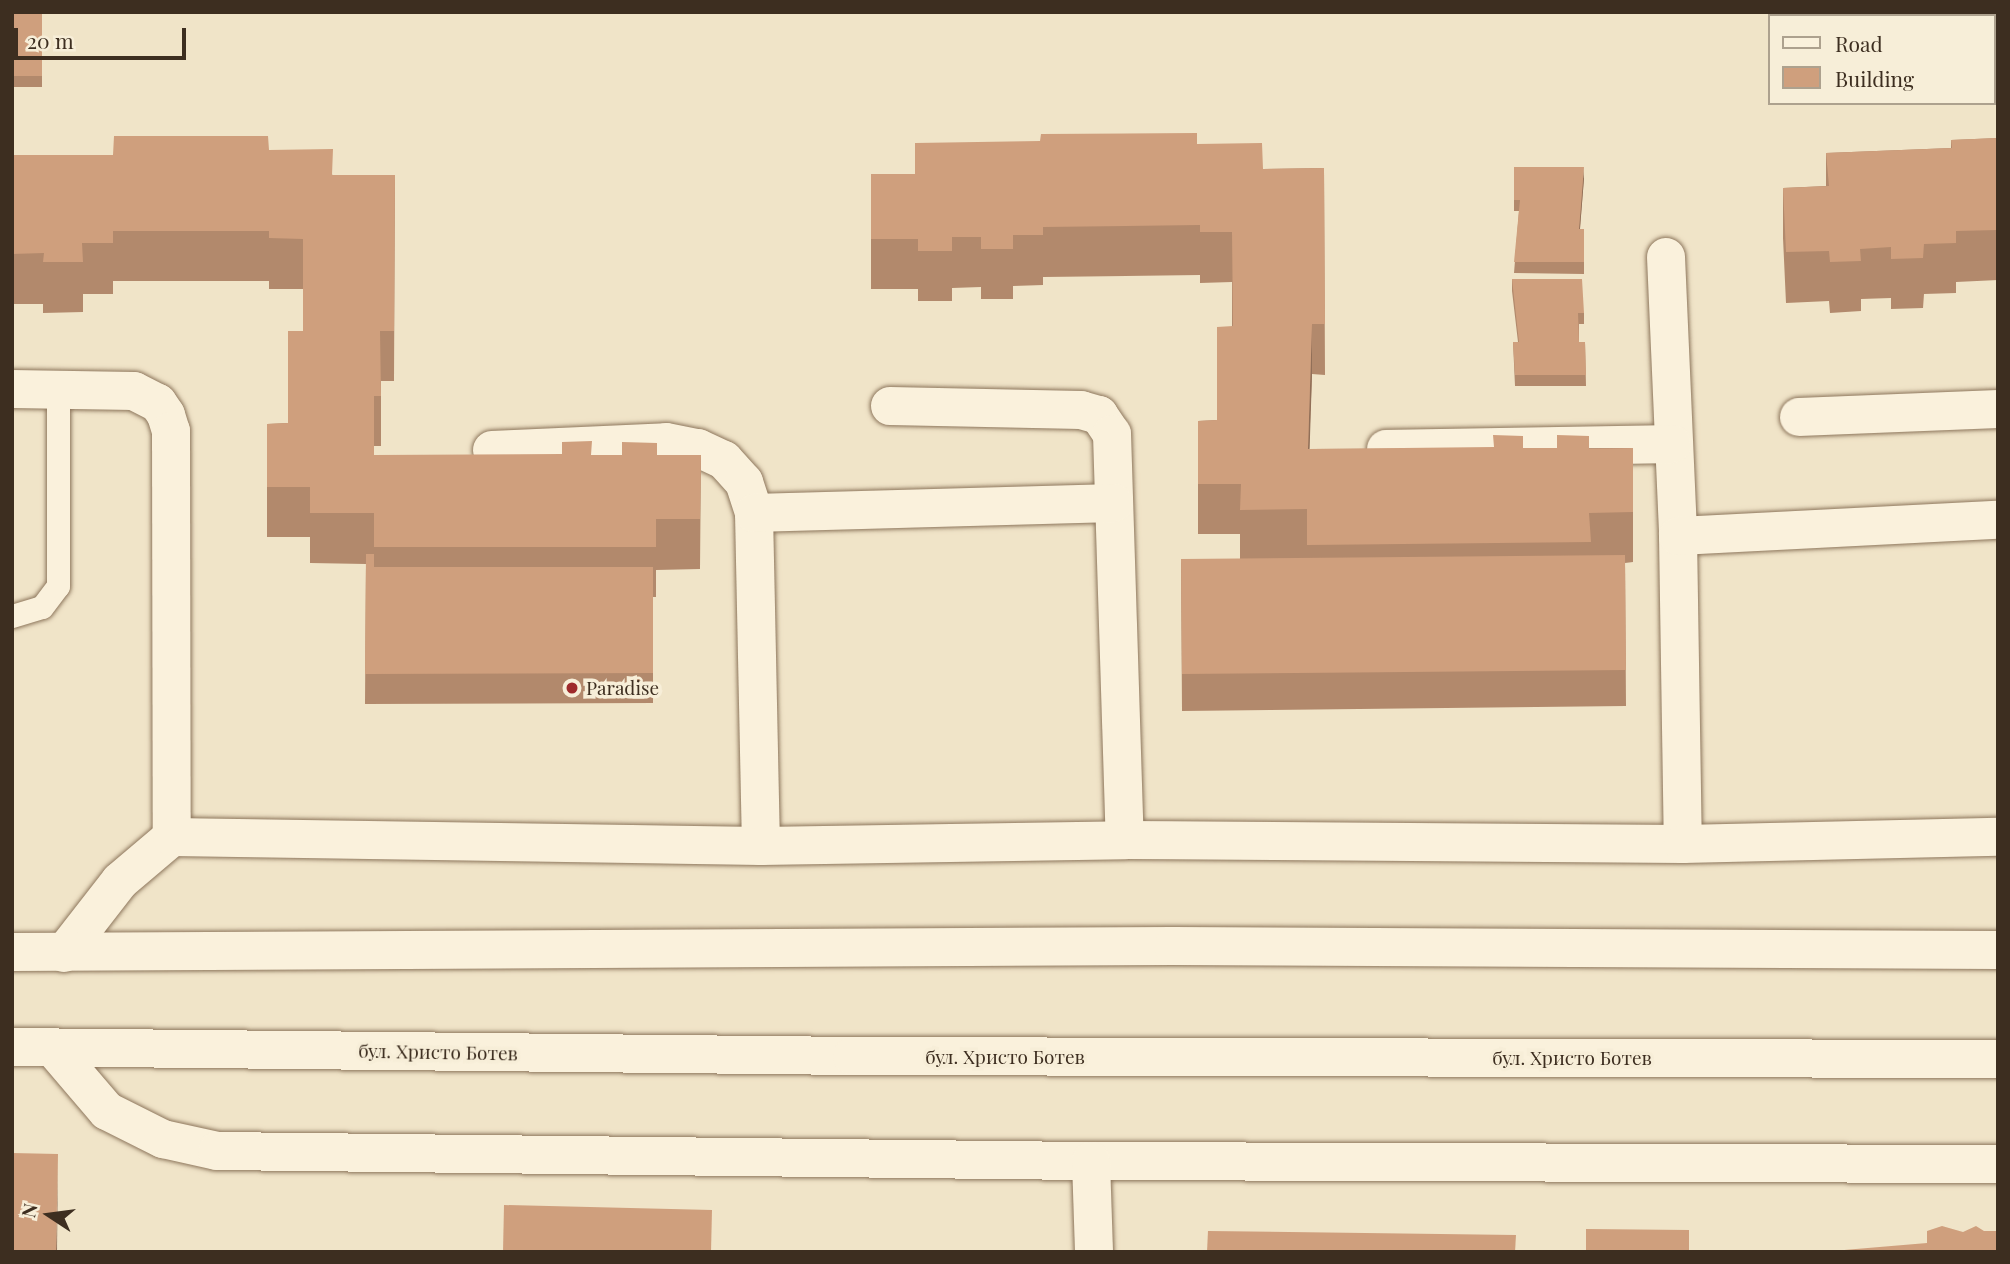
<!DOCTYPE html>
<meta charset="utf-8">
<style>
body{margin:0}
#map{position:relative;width:2010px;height:1264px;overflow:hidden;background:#f0e4c8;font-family:"Playfair Display",serif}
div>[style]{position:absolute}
.roads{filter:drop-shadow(0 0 2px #8d765c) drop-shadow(0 0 2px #8d765c)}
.lane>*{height:23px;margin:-11.5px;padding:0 11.5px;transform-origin:11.5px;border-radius:11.5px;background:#faf1dc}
.street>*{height:38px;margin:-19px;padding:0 19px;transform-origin:19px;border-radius:19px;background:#faf1dc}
.secondary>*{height:38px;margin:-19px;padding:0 19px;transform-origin:19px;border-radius:19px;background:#faf1dc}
.wall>*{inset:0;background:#b2896c}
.shaded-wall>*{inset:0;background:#916f58}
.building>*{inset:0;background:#cf9f7d}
.dots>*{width:19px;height:19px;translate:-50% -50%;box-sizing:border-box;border:4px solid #f7eed8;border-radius:50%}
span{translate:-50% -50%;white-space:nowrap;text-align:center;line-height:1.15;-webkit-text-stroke:7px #f7eed8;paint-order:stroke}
.poi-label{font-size:19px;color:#3d2e20}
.left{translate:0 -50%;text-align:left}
.street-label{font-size:19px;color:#3d2e20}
.frame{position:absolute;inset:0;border:14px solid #3d2e20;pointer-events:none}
.legend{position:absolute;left:1768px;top:14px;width:228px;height:91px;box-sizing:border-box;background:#f7eed8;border:2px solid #ada18e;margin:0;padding:9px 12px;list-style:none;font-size:21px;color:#3d2e20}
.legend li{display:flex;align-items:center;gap:14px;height:35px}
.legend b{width:35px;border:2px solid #ada18e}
.north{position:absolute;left:14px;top:1180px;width:70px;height:70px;-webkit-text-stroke:5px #f7eed8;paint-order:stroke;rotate:283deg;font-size:19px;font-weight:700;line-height:28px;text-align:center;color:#3d2e20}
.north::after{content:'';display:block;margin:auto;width:24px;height:32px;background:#3d2e20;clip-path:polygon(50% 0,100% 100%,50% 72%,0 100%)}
.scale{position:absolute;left:14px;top:28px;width:172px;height:32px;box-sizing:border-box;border:4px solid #3d2e20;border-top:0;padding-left:9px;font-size:21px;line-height:24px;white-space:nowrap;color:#3d2e20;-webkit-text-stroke:5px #f7eed8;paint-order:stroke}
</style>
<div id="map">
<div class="roads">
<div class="lane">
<div style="left:12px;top:616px;width:31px;rotate:-17deg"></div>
<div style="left:42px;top:607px;width:26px;rotate:-53deg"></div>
<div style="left:58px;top:586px;width:197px;rotate:-90deg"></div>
</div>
<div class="street">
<div style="left:1666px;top:257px;width:279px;rotate:87.5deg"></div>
<div style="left:1678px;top:536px;width:308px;rotate:89.1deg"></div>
<div style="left:12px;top:389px;width:122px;rotate:0.9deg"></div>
<div style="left:134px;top:391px;width:27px;rotate:27deg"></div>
<div style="left:158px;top:403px;width:14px;rotate:56deg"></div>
<div style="left:166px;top:415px;width:17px;rotate:73deg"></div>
<div style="left:171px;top:431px;width:406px;rotate:89.9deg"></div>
<div style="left:890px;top:406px;width:191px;rotate:1.2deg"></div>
<div style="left:1081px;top:410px;width:19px;rotate:16deg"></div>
<div style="left:1099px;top:415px;width:23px;rotate:56deg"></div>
<div style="left:1112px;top:434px;width:406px;rotate:88.2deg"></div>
<div style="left:1799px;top:417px;width:199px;rotate:-2.3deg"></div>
<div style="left:1386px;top:449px;width:286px;rotate:-1deg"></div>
<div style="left:492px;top:450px;width:174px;rotate:-2.6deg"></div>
<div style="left:666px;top:442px;width:33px;rotate:11deg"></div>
<div style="left:698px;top:448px;width:29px;rotate:25deg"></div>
<div style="left:724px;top:460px;width:30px;rotate:48deg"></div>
<div style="left:744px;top:482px;width:33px;rotate:72deg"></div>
<div style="left:754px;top:513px;width:333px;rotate:88.8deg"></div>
<div style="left:754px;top:513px;width:360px;rotate:-1.6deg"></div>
<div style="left:1678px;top:536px;width:320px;rotate:-2.9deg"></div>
<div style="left:64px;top:953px;width:91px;rotate:-52.1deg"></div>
<div style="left:120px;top:881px;width:68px;rotate:-40.2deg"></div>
<div style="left:172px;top:837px;width:589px;rotate:0.88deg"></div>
<div style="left:761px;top:846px;width:364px;rotate:-0.9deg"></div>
<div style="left:1125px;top:840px;width:558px;rotate:0.41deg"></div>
<div style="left:1683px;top:844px;width:315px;rotate:-1.3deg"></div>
<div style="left:53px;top:1048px;width:83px;rotate:49.4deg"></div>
<div style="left:107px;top:1111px;width:63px;rotate:26.6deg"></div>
<div style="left:163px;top:1139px;width:55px;rotate:12.5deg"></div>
<div style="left:217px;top:1151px;width:874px;rotate:0.66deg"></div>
<div style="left:1091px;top:1161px;width:907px;rotate:0.19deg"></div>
<div style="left:1091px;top:1161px;width:91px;rotate:88.1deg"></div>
</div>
<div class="secondary">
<div style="left:12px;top:952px;width:1161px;rotate:-0.3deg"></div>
<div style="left:1173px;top:946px;width:825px;rotate:0.28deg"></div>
<div style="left:12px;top:1047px;width:840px;rotate:0.61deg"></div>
<div style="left:852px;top:1056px;width:1146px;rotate:0.15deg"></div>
</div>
</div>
<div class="wall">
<div style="clip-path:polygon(12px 12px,42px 12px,42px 87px,12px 87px)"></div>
<div style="clip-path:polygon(1998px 138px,1998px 280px,1956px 282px,1956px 293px,1924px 294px,1923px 308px,1891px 309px,1891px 298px,1861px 299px,1861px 311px,1830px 313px,1829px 301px,1786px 303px,1783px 238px,1783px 188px,1826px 186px,1826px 153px,1951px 148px,1951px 140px)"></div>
<div style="clip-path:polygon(1197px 144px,1263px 169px,1324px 168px,1325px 375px,1312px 374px,1309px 449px,1633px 448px,1633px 562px,1625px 563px,1626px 706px,1182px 711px,1181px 559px,1240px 559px,1240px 534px,1198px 534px,1198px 421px,1217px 420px,1232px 326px,1232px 282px,1200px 283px,1200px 275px,1043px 277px,1043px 285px,1013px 286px,1013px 299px,981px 299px,981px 287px,952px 288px,952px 301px,918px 301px,918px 289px,871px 289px,871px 174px,915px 174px)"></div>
<div style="clip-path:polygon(269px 150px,333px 175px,395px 175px,394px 381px,381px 381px,381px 446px,374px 446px,374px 455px,701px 455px,700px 569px,656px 570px,656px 597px,653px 597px,653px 703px,365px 704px,366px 564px,310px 563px,310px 537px,267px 537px,267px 424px,288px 423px,303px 331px,303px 289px,269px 289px,269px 281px,113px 281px,113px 294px,83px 294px,83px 312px,43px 313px,43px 304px,12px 304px,12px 155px,113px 155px)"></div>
<div style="clip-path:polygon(1514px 167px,1584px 178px,1580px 229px,1584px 229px,1584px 274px,1514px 273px,1519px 211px,1514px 211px)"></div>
<div style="clip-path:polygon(1512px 279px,1584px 313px,1584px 324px,1579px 324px,1579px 342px,1585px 342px,1586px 386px,1515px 386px,1513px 342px,1518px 342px,1512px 291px)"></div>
</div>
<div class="shaded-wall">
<div style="clip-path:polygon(1584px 167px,1584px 178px,1579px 240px,1579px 229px)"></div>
<div style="clip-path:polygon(1312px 324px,1312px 374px,1308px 499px,1308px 449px)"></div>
<div style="clip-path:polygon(58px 1154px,57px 1252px,56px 1252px)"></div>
</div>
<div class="building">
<div style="clip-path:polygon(12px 12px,42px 12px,42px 76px,12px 76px)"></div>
<div style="clip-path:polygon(1197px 133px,1197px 144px,1262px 143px,1263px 169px,1324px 168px,1325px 324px,1312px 324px,1308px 449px,1494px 447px,1493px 435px,1523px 436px,1523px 448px,1557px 448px,1557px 435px,1589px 436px,1589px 449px,1633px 448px,1633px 512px,1589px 513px,1591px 542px,1307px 545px,1307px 509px,1240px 510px,1241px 484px,1198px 484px,1198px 421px,1217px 420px,1217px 327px,1233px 326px,1232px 232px,1200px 232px,1200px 225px,1043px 227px,1043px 235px,1013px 235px,1013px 249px,981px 249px,981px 237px,952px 237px,952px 251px,918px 251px,918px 239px,871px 239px,871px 174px,915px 174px,915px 143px,1040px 141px,1041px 134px)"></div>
<div style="clip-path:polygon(114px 136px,268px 136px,269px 150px,333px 149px,332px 175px,395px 175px,394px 331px,380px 331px,381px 396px,374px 396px,374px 455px,562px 454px,562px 442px,592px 441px,591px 455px,622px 455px,622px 442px,657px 443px,657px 455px,701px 455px,700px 519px,656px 519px,656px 547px,374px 547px,374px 513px,310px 513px,310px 487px,267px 487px,267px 424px,288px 423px,288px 331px,303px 331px,303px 239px,269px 238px,269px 231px,113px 231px,113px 243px,82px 243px,83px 262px,43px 262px,44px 253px,12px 254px,12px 155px,113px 155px)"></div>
<div style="clip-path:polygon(1998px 138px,1998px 230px,1956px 231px,1956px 243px,1924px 244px,1923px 258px,1891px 259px,1891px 247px,1860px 249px,1861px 261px,1830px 262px,1829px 251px,1786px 252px,1783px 188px,1829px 186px,1826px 153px,1952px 148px,1951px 140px)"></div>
<div style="clip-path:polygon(1514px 167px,1584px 167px,1579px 229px,1584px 229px,1584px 262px,1514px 262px,1520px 200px,1514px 200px)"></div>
<div style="clip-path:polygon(1512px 279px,1582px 279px,1584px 313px,1578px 313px,1579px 342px,1585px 342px,1586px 375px,1515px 375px,1513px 342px,1519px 342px)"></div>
<div style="clip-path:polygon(366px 554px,374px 554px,374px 567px,653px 567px,653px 673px,365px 674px)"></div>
<div style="clip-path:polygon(1625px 555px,1626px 670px,1182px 674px,1181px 559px)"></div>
<div style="clip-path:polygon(12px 1153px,58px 1154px,56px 1252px,12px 1252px)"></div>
<div style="clip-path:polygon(504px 1205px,712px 1210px,711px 1252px,503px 1252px)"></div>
<div style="clip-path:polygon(1942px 1226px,1963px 1232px,1976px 1226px,1984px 1231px,1998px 1231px,1998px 1252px,1844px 1252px,1844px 1250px,1927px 1243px,1927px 1231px)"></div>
<div style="clip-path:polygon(1586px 1229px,1689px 1230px,1689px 1252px,1586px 1252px)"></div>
<div style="clip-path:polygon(1208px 1231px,1516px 1235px,1515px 1252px,1207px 1252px)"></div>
</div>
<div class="dots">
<div style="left:572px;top:688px;background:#9e2a2b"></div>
</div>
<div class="poi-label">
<span class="left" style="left:586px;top:688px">Paradise</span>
</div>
<div class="street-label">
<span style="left:438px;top:1052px;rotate:1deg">бул. Христо Ботев</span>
<span style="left:1005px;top:1057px">бул. Христо Ботев</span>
<span style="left:1572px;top:1058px">бул. Христо Ботев</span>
</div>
<div class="frame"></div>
<ul class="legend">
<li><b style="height:9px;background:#faf1dc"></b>Road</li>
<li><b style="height:19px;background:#cf9f7d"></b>Building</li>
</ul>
<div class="north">N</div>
<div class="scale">20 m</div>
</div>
